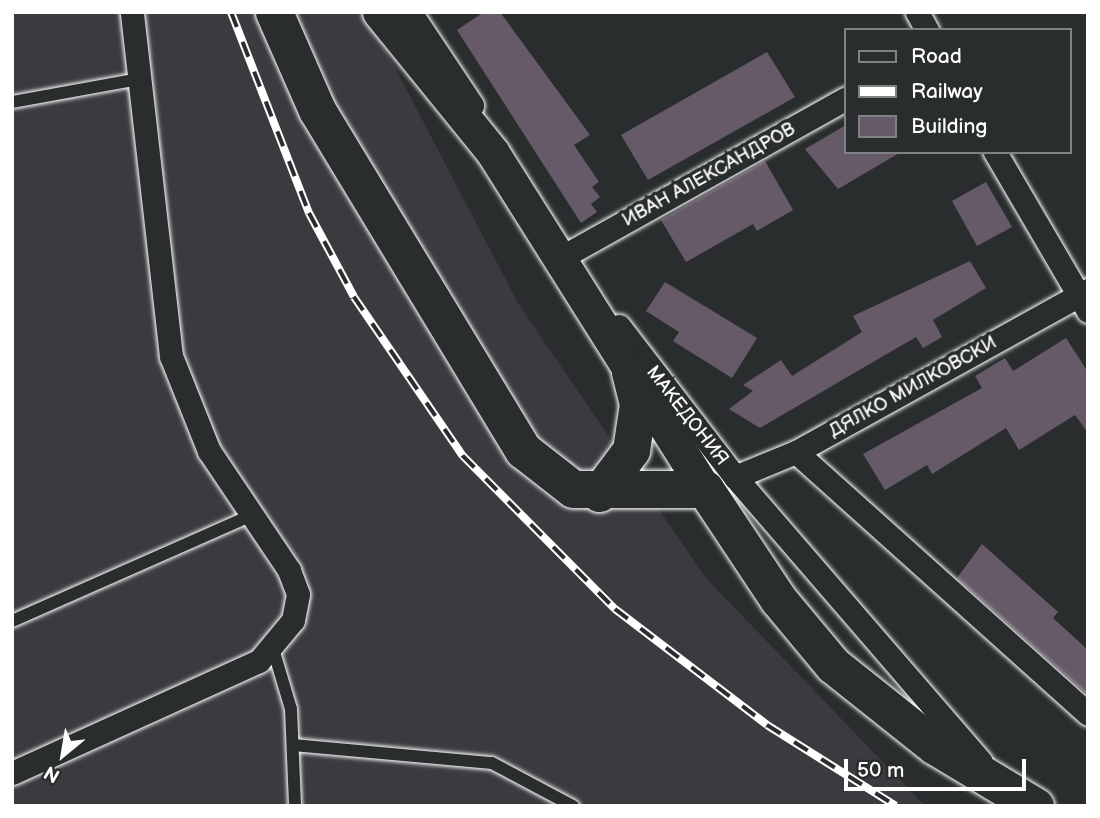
<!DOCTYPE html>
<meta charset="utf-8">
<style>
body{margin:0}
#map{position:relative;width:1100px;height:818px;overflow:hidden;background:#2a2d2e;font-family:"Balsamiq Sans",sans-serif}
div>[style]{position:absolute}
.built>*{inset:0;background:#3c3a3f}
.building>*{inset:0;background:#675a68}
.roads{filter:drop-shadow(0 0 2px #fff) drop-shadow(0 0 2px #fff)}
.lane>*{height:12px;margin:-6px;padding:0 6px;transform-origin:6px;border-radius:6px;background:#2a2d2e}
.street>*{height:23px;margin:-11.5px;padding:0 11.5px;transform-origin:11.5px;border-radius:11.5px;background:#2a2d2e}
.secondary>*{height:33px;margin:-16.5px;padding:0 16.5px;transform-origin:16.5px;border-radius:16.5px;background:#2a2d2e}
.primary>*{height:37px;margin:-18.5px;padding:0 18.5px;transform-origin:18.5px;border-radius:18.5px;background:#2a2d2e}
.rail>*{height:8px;margin-top:-4px;transform-origin:0;background:repeating-linear-gradient(90deg,#2a2d2e 0 16px,#fff 0 32px);box-sizing:border-box;border-block:2px solid #fff}
span{translate:-50% -50%;white-space:nowrap;text-align:center;line-height:1.15;-webkit-text-stroke:7px #2a2d2e;paint-order:stroke}
.street-label{font-size:19px;color:#fff}
.frame{position:absolute;inset:0;border:14px solid #fff;pointer-events:none}
.legend{position:absolute;left:844px;top:28px;width:228px;height:126px;box-sizing:border-box;background:#2a2d2e;border:2px solid #7f8182;margin:0;padding:9px 12px;list-style:none;font-size:21px;color:#fff}
.legend li{display:flex;align-items:center;gap:14px;height:35px}
.legend b{width:35px;border:2px solid #7f8182}
.north{position:absolute;left:28px;top:720px;width:70px;height:70px;-webkit-text-stroke:5px #2a2d2e;paint-order:stroke;rotate:210deg;font-size:19px;font-weight:700;line-height:28px;text-align:center;color:#fff}
.north::after{content:'';display:block;margin:auto;width:24px;height:32px;background:#fff;clip-path:polygon(50% 0,100% 100%,50% 72%,0 100%)}
.scale{position:absolute;left:844px;top:759px;width:182px;height:32px;box-sizing:border-box;border:4px solid #fff;border-top:0;padding-left:9px;font-size:21px;line-height:24px;white-space:nowrap;color:#fff;-webkit-text-stroke:5px #2a2d2e;paint-order:stroke}
</style>
<div id="map">
<div class="built">
<div style="clip-path:polygon(12px 12px,366px 12px,519px 305px,705px 577px,925px 806px,12px 806px)"></div>
</div>
<div class="building">
<div style="clip-path:polygon(484px 12px,500px 12px,590px 135px,574px 145px,599px 182px,592px 187px,600px 197px,591px 204px,597px 212px,581px 223px,457px 30px)"></div>
<div style="clip-path:polygon(767px 52px,795px 97px,648px 180px,621px 135px)"></div>
<div style="clip-path:polygon(846px 125px,846px 152px,901px 152px,838px 189px,805px 149px)"></div>
<div style="clip-path:polygon(765px 161px,793px 210px,757px 231px,753px 224px,686px 262px,661px 220px)"></div>
<div style="clip-path:polygon(986px 182px,1012px 227px,977px 246px,952px 201px)"></div>
<div style="clip-path:polygon(970px 261px,986px 288px,933px 320px,942px 337px,923px 348px,916px 337px,760px 428px,729px 409px,753px 391px,743px 385px,781px 360px,792px 376px,862px 332px,853px 316px)"></div>
<div style="clip-path:polygon(665px 282px,757px 338px,732px 378px,673px 341px,679px 332px,646px 311px)"></div>
<div style="clip-path:polygon(1066px 338px,1088px 372px,1088px 433px,1075px 415px,1019px 450px,1006px 428px,932px 474px,927px 465px,885px 490px,863px 454px,982px 388px,975px 376px,1005px 358px,1013px 371px)"></div>
<div style="clip-path:polygon(982px 544px,1058px 612px,1053px 618px,1088px 650px,1088px 695px,957px 578px)"></div>
</div>
<div class="roads">
<div class="lane">
<div style="left:12px;top:102px;width:128px;rotate:-10.3deg"></div>
<div style="left:12px;top:621px;width:262px;rotate:-23.8deg"></div>
<div style="left:271px;top:642px;width:70px;rotate:73.4deg"></div>
<div style="left:291px;top:709px;width:97px;rotate:87.6deg"></div>
<div style="left:293px;top:745px;width:200px;rotate:5.2deg"></div>
<div style="left:492px;top:763px;width:92px;rotate:28deg"></div>
</div>
<div class="street">
<div style="left:410px;top:12px;width:112px;rotate:56.3deg"></div>
<div style="left:917px;top:12px;width:21px;rotate:61deg"></div>
<div style="left:995px;top:152px;width:184px;rotate:59.7deg"></div>
<div style="left:571px;top:252px;width:315px;rotate:-29.2deg"></div>
<div style="left:619px;top:326px;width:190px;rotate:52.5deg"></div>
<div style="left:735px;top:477px;width:376px;rotate:49.2deg"></div>
<div style="left:796px;top:452px;width:392px;rotate:41.9deg"></div>
<div style="left:735px;top:477px;width:66px;rotate:-22.3deg"></div>
<div style="left:796px;top:452px;width:334px;rotate:-29deg"></div>
<div style="left:12px;top:773px;width:271px;rotate:-24.4deg"></div>
<div style="left:259px;top:661px;width:53px;rotate:-50.3deg"></div>
<div style="left:293px;top:620px;width:26px;rotate:-79deg"></div>
<div style="left:298px;top:594px;width:26px;rotate:-111deg"></div>
<div style="left:289px;top:570px;width:143px;rotate:-123.9deg"></div>
<div style="left:209px;top:451px;width:102px;rotate:-111.8deg"></div>
<div style="left:171px;top:356px;width:346px;rotate:-96.5deg"></div>
</div>
<div class="secondary">
<div style="left:379px;top:12px;width:181px;rotate:51deg"></div>
<div style="left:493px;top:153px;width:397px;rotate:57.8deg"></div>
</div>
<div class="primary">
<div style="left:274px;top:12px;width:107px;rotate:66.3deg"></div>
<div style="left:317px;top:110px;width:398px;rotate:58.8deg"></div>
<div style="left:523px;top:450px;width:63px;rotate:38deg"></div>
<div style="left:573px;top:489px;width:132px"></div>
<div style="left:705px;top:489px;width:132px;rotate:56.4deg"></div>
<div style="left:778px;top:599px;width:86px;rotate:50.2deg"></div>
<div style="left:833px;top:665px;width:130px;rotate:38.5deg"></div>
<div style="left:935px;top:746px;width:117px;rotate:31deg"></div>
<div style="left:599px;top:493px;width:54px;rotate:-53.3deg"></div>
<div style="left:631px;top:450px;width:47px;rotate:-81.3deg"></div>
<div style="left:638px;top:404px;width:34px;rotate:-104deg"></div>
</div>
</div>
<div class="rail">
<div style="left:231px;top:12px;width:216px;rotate:68.8deg"></div>
<div style="left:309px;top:213px;width:95px;rotate:61.8deg"></div>
<div style="left:354px;top:297px;width:193px;rotate:55.6deg"></div>
<div style="left:463px;top:456px;width:216px;rotate:45.2deg"></div>
<div style="left:615px;top:609px;width:191px;rotate:37.3deg"></div>
<div style="left:767px;top:725px;width:152px;rotate:32.1deg"></div>
</div>
<div class="street-label">
<span style="left:709px;top:175px;rotate:-29deg">ИВАН АЛЕКСАНДРОВ</span>
<span style="left:913px;top:387px;rotate:-29deg">ДЯЛКО МИЛКОВСКИ</span>
<span style="left:687px;top:416px;rotate:52deg">МАКЕДОНИЯ</span>
</div>
<div class="frame"></div>
<ul class="legend">
<li><b style="height:9px;background:#2a2d2e"></b>Road</li>
<li><b style="height:9px;background:#fff"></b>Railway</li>
<li><b style="height:19px;background:#675a68"></b>Building</li>
</ul>
<div class="north">N</div>
<div class="scale">50 m</div>
</div>
